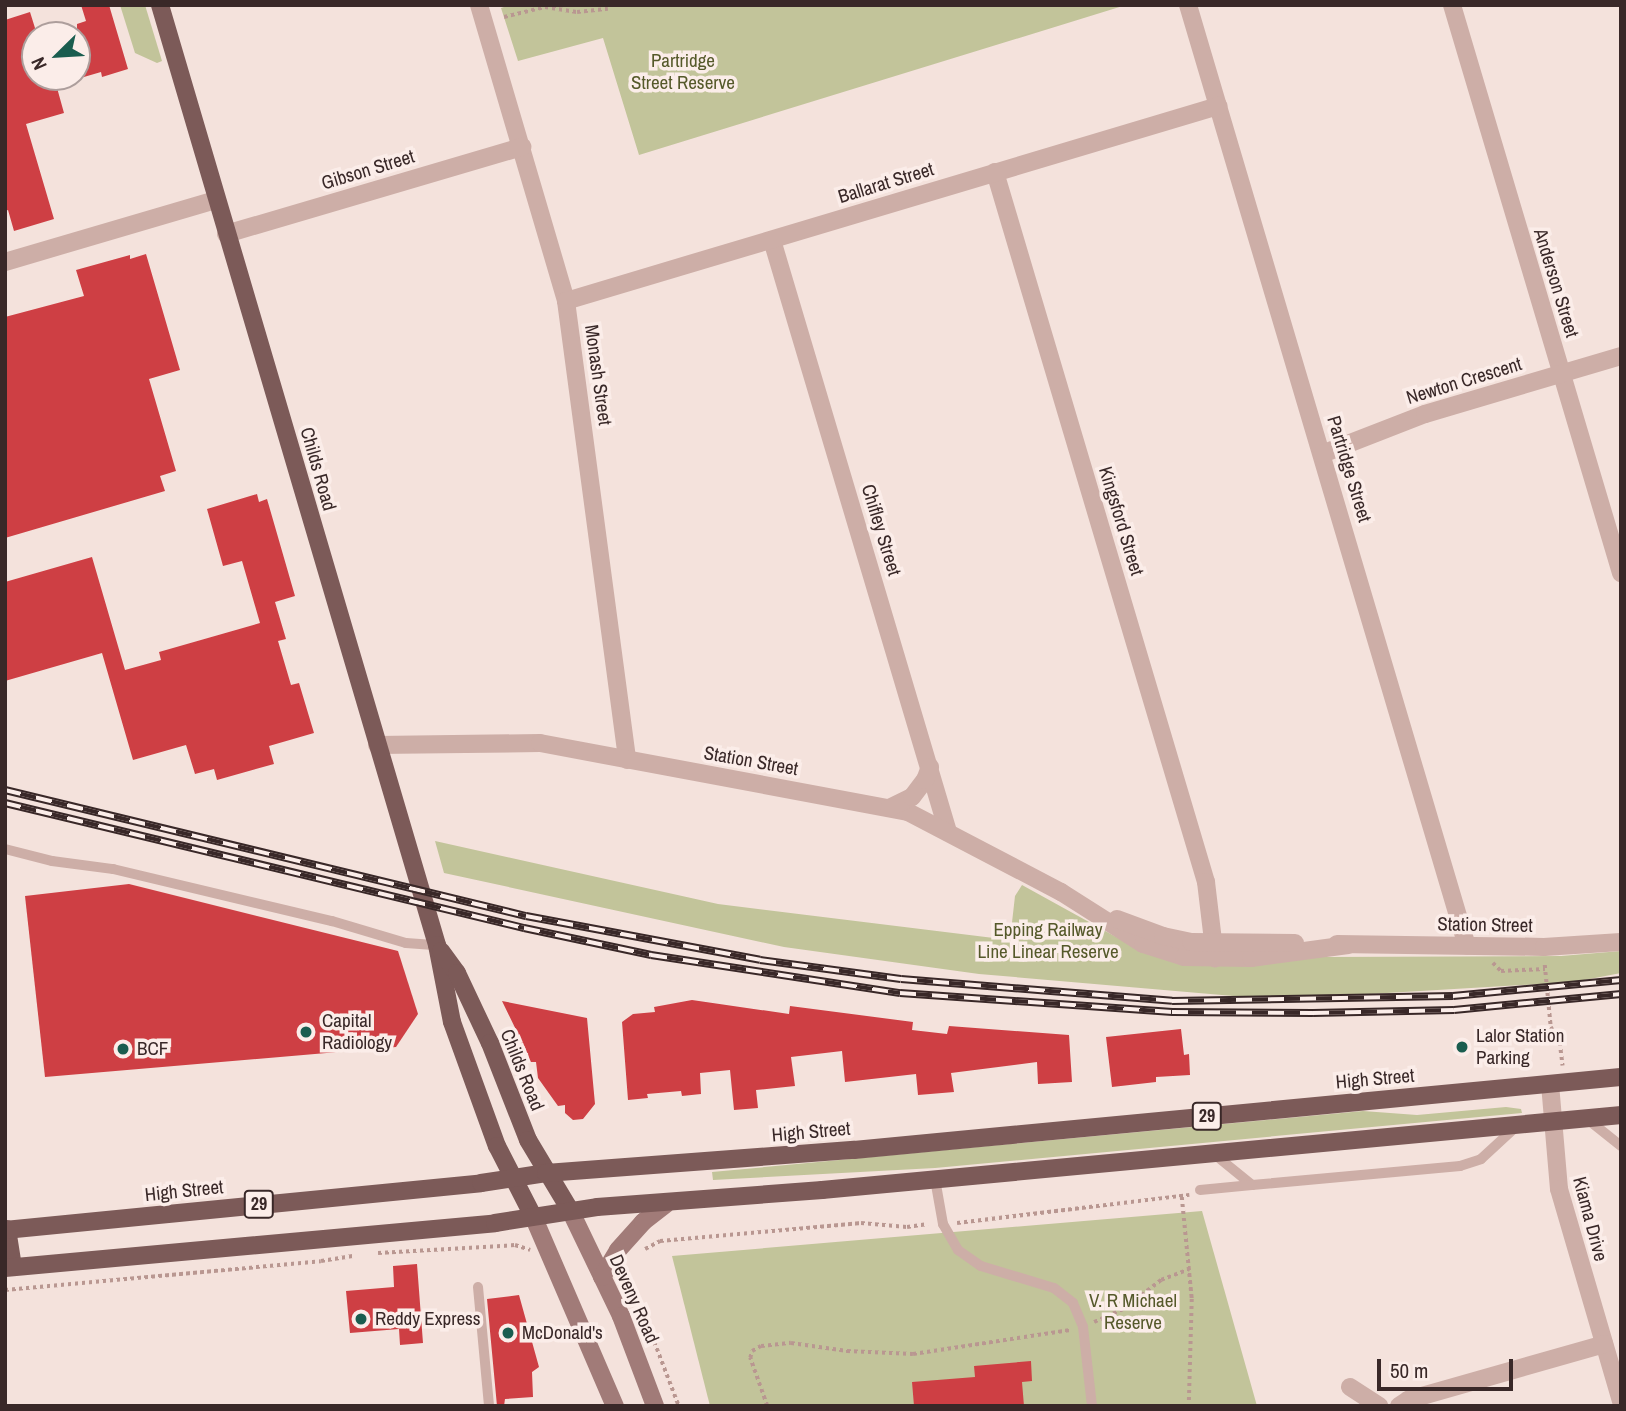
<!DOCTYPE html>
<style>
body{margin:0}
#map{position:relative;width:1626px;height:1411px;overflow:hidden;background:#f4e2dc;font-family:"Archivo Narrow",sans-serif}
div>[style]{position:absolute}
.green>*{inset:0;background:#c2c49a}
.building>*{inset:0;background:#ce3f44}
.path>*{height:3.5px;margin-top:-1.75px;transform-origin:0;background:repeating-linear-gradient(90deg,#b99791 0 3.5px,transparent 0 7px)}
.lane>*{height:10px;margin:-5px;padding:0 5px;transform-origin:5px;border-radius:5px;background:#cdaea7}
.street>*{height:18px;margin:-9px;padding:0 9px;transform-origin:9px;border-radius:9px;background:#cdaea7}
.secondary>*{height:18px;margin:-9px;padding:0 9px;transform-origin:9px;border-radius:9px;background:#a17b78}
.primary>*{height:18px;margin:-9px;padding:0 9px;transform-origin:9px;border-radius:9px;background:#7c5a58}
.rail>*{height:8px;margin-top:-4px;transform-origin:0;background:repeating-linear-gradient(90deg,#fbede9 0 16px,#392828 0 32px);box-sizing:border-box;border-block:2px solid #392828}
.dots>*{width:19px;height:19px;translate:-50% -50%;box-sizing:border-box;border:4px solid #fbede9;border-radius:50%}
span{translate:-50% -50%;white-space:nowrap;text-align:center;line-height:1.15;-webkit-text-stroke:7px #fbede9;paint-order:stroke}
.shield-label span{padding:2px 5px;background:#fbede9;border:2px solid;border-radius:5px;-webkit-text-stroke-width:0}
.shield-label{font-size:18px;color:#392828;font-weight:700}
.park-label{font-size:19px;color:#55592a}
.street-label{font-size:19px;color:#392828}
.poi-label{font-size:19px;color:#392828}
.left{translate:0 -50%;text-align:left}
.frame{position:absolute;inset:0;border:7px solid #392828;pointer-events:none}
.north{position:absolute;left:21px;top:21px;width:70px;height:70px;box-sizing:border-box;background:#fbede9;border:2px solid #ad9e9c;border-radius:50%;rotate:246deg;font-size:19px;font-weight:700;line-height:28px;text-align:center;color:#392828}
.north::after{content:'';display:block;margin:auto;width:24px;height:32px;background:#1a5d4f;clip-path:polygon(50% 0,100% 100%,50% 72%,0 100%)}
.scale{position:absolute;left:1377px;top:1359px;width:136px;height:32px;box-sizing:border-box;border:4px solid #392828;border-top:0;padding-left:9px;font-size:21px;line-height:24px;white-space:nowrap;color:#392828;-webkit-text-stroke:5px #fbede9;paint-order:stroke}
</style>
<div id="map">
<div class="green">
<div style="clip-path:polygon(120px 5px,145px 5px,162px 61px,157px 63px,135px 53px)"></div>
<div style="clip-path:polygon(510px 5px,1126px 5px,639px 155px,603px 38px,518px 61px,501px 8px)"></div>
<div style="clip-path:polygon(435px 841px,718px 904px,1010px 940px,1015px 896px,1022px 885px,1127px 943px,1325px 957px,1561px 956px,1621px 951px,1621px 973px,1574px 982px,1336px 996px,1245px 997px,979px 974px,784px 947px,444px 873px)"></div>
<div style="clip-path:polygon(1506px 1107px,1521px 1109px,1522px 1113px,935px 1168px,713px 1180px,712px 1172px,1363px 1111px,1417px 1115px)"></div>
<div style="clip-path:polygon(1202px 1211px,1257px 1406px,710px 1406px,672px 1256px)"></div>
</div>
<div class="building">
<div style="clip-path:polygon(81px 5px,109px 5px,128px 69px,102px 77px,101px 72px,77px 79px,77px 24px,86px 21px)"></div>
<div style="clip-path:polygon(30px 12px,35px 28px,35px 77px,54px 77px,64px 113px,26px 124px,54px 219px,14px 231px,8px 210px,5px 211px,5px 20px)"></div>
<div style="clip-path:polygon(146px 254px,180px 370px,149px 379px,176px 471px,160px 476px,165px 491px,5px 538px,5px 317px,84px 296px,76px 270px,130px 255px,130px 259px)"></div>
<div style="clip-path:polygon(257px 494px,259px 502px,267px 499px,295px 596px,275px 602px,286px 639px,278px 641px,291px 685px,299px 683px,314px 733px,269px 746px,274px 764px,217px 780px,214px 769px,195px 774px,186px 745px,133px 760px,102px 653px,5px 681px,5px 582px,92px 557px,125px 670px,161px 660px,159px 652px,260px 623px,242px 561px,223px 566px,207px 509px)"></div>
<div style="clip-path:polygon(129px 884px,398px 951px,418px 1014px,396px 1047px,45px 1077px,25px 896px)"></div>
<div style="clip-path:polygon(692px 1000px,789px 1014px,790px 1006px,913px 1022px,912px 1030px,947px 1034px,949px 1026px,1069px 1035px,1072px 1082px,1038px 1084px,1037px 1062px,951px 1073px,954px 1092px,918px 1095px,916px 1074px,845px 1082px,842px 1051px,791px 1057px,795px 1086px,756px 1090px,758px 1108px,734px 1110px,730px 1070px,700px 1073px,701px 1094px,682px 1096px,681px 1091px,647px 1094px,648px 1098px,628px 1100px,622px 1022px,633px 1014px,655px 1012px,654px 1007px)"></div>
<div style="clip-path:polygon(502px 1001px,587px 1018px,595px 1104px,583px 1119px,573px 1120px,565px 1113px,565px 1105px,558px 1106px,538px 1078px,536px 1062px,529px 1062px,528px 1053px,522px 1053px,521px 1040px)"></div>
<div style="clip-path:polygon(1181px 1029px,1184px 1055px,1189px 1054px,1190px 1075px,1156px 1077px,1156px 1082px,1112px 1087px,1106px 1037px)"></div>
<div style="clip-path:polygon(417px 1264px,423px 1343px,400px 1345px,399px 1329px,350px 1333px,346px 1291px,394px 1287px,393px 1266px)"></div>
<div style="clip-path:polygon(519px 1295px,539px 1367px,532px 1372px,533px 1397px,505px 1399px,504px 1406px,497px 1406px,487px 1299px)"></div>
<div style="clip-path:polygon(1031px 1361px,1032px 1381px,1022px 1382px,1024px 1406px,914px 1406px,912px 1382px,975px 1377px,974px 1366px)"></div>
</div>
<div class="path">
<div style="left:504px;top:17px;width:42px;rotate:-13.7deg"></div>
<div style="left:545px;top:7px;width:32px;rotate:9deg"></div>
<div style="left:577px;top:12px;width:31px;rotate:-6deg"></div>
<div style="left:1493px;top:963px;width:11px;rotate:45deg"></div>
<div style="left:1501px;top:971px;width:44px;rotate:-2.6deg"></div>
<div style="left:1545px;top:965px;width:62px;rotate:84.5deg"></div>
<div style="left:1551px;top:1027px;width:18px;rotate:61deg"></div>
<div style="left:1560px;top:1043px;width:23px;rotate:83deg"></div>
<div style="left:1182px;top:1197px;width:102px;rotate:84.4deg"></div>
<div style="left:1192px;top:1299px;width:107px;rotate:91.6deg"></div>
<div style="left:957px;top:1223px;width:234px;rotate:-6.9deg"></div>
<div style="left:645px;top:1249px;width:17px;rotate:-28deg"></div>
<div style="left:660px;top:1241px;width:202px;rotate:-5.1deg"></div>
<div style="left:861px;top:1223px;width:46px;rotate:5deg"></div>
<div style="left:907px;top:1227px;width:21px;rotate:-8deg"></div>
<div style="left:378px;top:1253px;width:137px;rotate:-3.3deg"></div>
<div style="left:515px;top:1245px;width:16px;rotate:18deg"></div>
<div style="left:627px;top:1270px;width:146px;rotate:69.1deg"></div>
<div style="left:5px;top:1290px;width:317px;rotate:-5.2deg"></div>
<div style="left:321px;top:1261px;width:32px;rotate:-9deg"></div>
<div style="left:1094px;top:1322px;width:34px;rotate:-24deg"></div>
<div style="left:1125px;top:1308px;width:46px;rotate:-37.9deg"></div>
<div style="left:1161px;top:1280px;width:30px;rotate:-21deg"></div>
<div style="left:767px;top:1406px;width:51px;rotate:-109.5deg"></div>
<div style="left:750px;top:1358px;width:7px;rotate:-74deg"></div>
<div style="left:752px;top:1351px;width:10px;rotate:-29deg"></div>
<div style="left:761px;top:1346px;width:30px;rotate:-6deg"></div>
<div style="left:791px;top:1343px;width:57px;rotate:8.1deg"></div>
<div style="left:847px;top:1351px;width:66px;rotate:2.6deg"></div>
<div style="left:913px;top:1354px;width:159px;rotate:-8.7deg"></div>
</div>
<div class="lane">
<div style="left:5px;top:849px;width:49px;rotate:14.3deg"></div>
<div style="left:52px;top:861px;width:62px;rotate:7.5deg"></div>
<div style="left:113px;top:869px;width:225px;rotate:13.4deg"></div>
<div style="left:332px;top:921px;width:77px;rotate:16.6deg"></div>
<div style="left:406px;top:943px;width:31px;rotate:4deg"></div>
<div style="left:1586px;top:1118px;width:45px;rotate:38.7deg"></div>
<div style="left:1214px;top:1154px;width:49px;rotate:39.2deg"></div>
<div style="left:1252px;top:1185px;width:209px;rotate:-5.2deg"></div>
<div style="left:1460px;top:1166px;width:22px;rotate:-18deg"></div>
<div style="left:1481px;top:1159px;width:50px;rotate:-42.6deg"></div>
<div style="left:935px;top:1179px;width:46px;rotate:79.9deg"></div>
<div style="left:943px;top:1224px;width:30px;rotate:60deg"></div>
<div style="left:958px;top:1250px;width:28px;rotate:35deg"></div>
<div style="left:981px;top:1266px;width:76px;rotate:16.8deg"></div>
<div style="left:1054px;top:1288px;width:24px;rotate:38deg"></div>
<div style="left:1073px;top:1303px;width:26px;rotate:67deg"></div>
<div style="left:1083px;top:1327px;width:80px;rotate:83.5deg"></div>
<div style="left:1200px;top:1190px;width:52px;rotate:-5.5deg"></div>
<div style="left:478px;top:1287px;width:120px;rotate:84.7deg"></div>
</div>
<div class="street">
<div style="left:479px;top:5px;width:309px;rotate:73.6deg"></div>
<div style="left:566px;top:301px;width:463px;rotate:82.4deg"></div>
<div style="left:1188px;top:5px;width:981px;rotate:73.49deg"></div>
<div style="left:1452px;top:5px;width:593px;rotate:73.43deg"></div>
<div style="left:995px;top:172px;width:741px;rotate:73.45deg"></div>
<div style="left:1206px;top:882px;width:77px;rotate:83.2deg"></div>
<div style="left:226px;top:234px;width:309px;rotate:-16.4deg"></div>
<div style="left:772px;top:240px;width:618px;rotate:73.44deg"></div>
<div style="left:5px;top:262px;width:220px;rotate:-16.4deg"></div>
<div style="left:566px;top:301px;width:681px;rotate:-16.65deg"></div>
<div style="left:1322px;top:454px;width:110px;rotate:-21.2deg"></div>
<div style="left:1425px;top:414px;width:204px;rotate:-16.5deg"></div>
<div style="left:377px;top:745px;width:163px;rotate:-0.7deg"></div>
<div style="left:540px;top:743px;width:374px;rotate:10.6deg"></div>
<div style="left:908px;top:812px;width:173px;rotate:27.6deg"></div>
<div style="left:1061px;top:892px;width:97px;rotate:32.4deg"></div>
<div style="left:1143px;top:944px;width:43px;rotate:17.6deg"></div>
<div style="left:1184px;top:957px;width:67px;rotate:0.9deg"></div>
<div style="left:1251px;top:958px;width:98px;rotate:-7.6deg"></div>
<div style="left:889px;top:808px;width:25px;rotate:-26deg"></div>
<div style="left:912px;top:797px;width:21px;rotate:-53deg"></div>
<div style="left:925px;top:780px;width:14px;rotate:-69deg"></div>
<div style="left:1117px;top:919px;width:49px;rotate:20.3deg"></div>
<div style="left:1163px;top:936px;width:29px;rotate:12deg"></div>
<div style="left:1191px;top:942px;width:104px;rotate:0.6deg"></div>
<div style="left:1337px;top:944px;width:207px;rotate:0.8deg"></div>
<div style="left:1544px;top:947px;width:77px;rotate:-3.7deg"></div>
<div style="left:1550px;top:1084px;width:105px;rotate:85.1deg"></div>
<div style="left:1559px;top:1189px;width:221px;rotate:73.7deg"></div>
<div style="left:1350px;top:1387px;width:35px;rotate:33deg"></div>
<div style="left:1399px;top:1406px;width:11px;rotate:-34deg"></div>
<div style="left:1408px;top:1400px;width:204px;rotate:-15.9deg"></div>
</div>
<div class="secondary">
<div style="left:570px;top:1210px;width:118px;rotate:64.3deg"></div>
<div style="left:621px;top:1316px;width:96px;rotate:69.3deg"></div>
<div style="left:533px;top:1216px;width:207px;rotate:66.7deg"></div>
<div style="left:602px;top:1277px;width:31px;rotate:-59deg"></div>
<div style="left:618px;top:1250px;width:38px;rotate:-48deg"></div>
<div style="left:643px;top:1222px;width:29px;rotate:-38deg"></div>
</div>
<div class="primary">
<div style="left:160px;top:5px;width:980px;rotate:73.58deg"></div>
<div style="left:437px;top:945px;width:78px;rotate:79deg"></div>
<div style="left:452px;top:1022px;width:132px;rotate:70.1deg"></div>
<div style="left:497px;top:1146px;width:79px;rotate:62.8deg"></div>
<div style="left:441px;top:951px;width:27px;rotate:54deg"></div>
<div style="left:457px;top:973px;width:77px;rotate:64.8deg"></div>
<div style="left:490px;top:1043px;width:104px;rotate:68.6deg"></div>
<div style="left:528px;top:1140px;width:82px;rotate:59deg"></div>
<div style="left:7px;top:1229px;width:38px;rotate:81deg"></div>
<div style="left:5px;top:1230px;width:478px;rotate:-5.6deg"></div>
<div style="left:481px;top:1183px;width:66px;rotate:-8.7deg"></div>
<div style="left:546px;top:1173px;width:309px;rotate:-4.3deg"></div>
<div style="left:854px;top:1150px;width:770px;rotate:-5.44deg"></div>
<div style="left:5px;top:1268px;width:492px;rotate:-5.2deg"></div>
<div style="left:495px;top:1223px;width:103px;rotate:-8.9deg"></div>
<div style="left:597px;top:1207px;width:226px;rotate:-4.3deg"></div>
<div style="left:822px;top:1190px;width:803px;rotate:-5.36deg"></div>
</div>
<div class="rail">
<div style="left:5px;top:790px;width:536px;rotate:13.6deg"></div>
<div style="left:526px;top:916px;width:238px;rotate:10.6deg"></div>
<div style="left:760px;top:960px;width:142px;rotate:7.7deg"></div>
<div style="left:901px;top:979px;width:272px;rotate:4.6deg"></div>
<div style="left:1172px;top:1001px;width:281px;rotate:-1deg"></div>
<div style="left:1453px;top:996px;width:169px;rotate:-5.4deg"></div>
<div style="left:5px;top:803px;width:534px;rotate:13.54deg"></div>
<div style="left:524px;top:928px;width:130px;rotate:12deg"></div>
<div style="left:651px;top:955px;width:252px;rotate:8.7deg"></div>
<div style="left:900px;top:993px;width:273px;rotate:4deg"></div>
<div style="left:1172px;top:1012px;width:141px;rotate:0.4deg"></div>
<div style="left:1313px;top:1013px;width:141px;rotate:-1.2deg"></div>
<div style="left:1454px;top:1010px;width:168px;rotate:-5.5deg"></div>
</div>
<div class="dots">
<div style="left:306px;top:1032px;background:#1a5d4f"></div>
<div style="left:1462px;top:1047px;background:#1a5d4f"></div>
<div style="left:123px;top:1049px;background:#1a5d4f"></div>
<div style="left:361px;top:1319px;background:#1a5d4f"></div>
<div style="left:508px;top:1333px;background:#1a5d4f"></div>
</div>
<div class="shield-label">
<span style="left:1207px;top:1116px">29</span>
<span style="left:259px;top:1204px">29</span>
</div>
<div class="park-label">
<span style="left:683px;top:72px">Partridge<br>Street Reserve</span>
<span style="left:1048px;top:941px">Epping Railway<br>Line Linear Reserve</span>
<span style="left:1133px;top:1312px">V. R Michael<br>Reserve</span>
</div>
<div class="street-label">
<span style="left:368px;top:170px;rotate:-17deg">Gibson Street</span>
<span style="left:886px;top:183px;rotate:-17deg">Ballarat Street</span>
<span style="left:1556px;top:283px;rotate:73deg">Anderson Street</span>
<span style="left:598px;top:375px;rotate:82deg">Monash Street</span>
<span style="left:1464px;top:381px;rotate:-17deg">Newton Crescent</span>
<span style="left:318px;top:469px;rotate:74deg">Childs Road</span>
<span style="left:1349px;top:469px;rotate:73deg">Partridge Street</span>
<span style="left:1121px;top:521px;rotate:73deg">Kingsford Street</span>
<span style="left:881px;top:530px;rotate:73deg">Chifley Street</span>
<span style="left:751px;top:761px;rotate:10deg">Station Street</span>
<span style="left:1485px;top:925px;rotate:1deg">Station Street</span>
<span style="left:522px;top:1070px;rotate:68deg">Childs Road</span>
<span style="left:1375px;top:1079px;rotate:-5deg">High Street</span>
<span style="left:811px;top:1132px;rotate:-5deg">High Street</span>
<span style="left:184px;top:1191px;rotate:-6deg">High Street</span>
<span style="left:1590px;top:1219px;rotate:75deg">Kiama Drive</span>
<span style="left:634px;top:1299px;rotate:66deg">Deveny Road</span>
</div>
<div class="poi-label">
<span class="left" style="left:322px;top:1032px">Capital<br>Radiology</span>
<span class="left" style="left:1476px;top:1047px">Lalor Station<br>Parking</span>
<span class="left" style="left:137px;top:1049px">BCF</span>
<span class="left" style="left:375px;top:1319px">Reddy Express</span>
<span class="left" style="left:522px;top:1333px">McDonald's</span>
</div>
<div class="frame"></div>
<div class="north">N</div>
<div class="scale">50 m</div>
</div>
